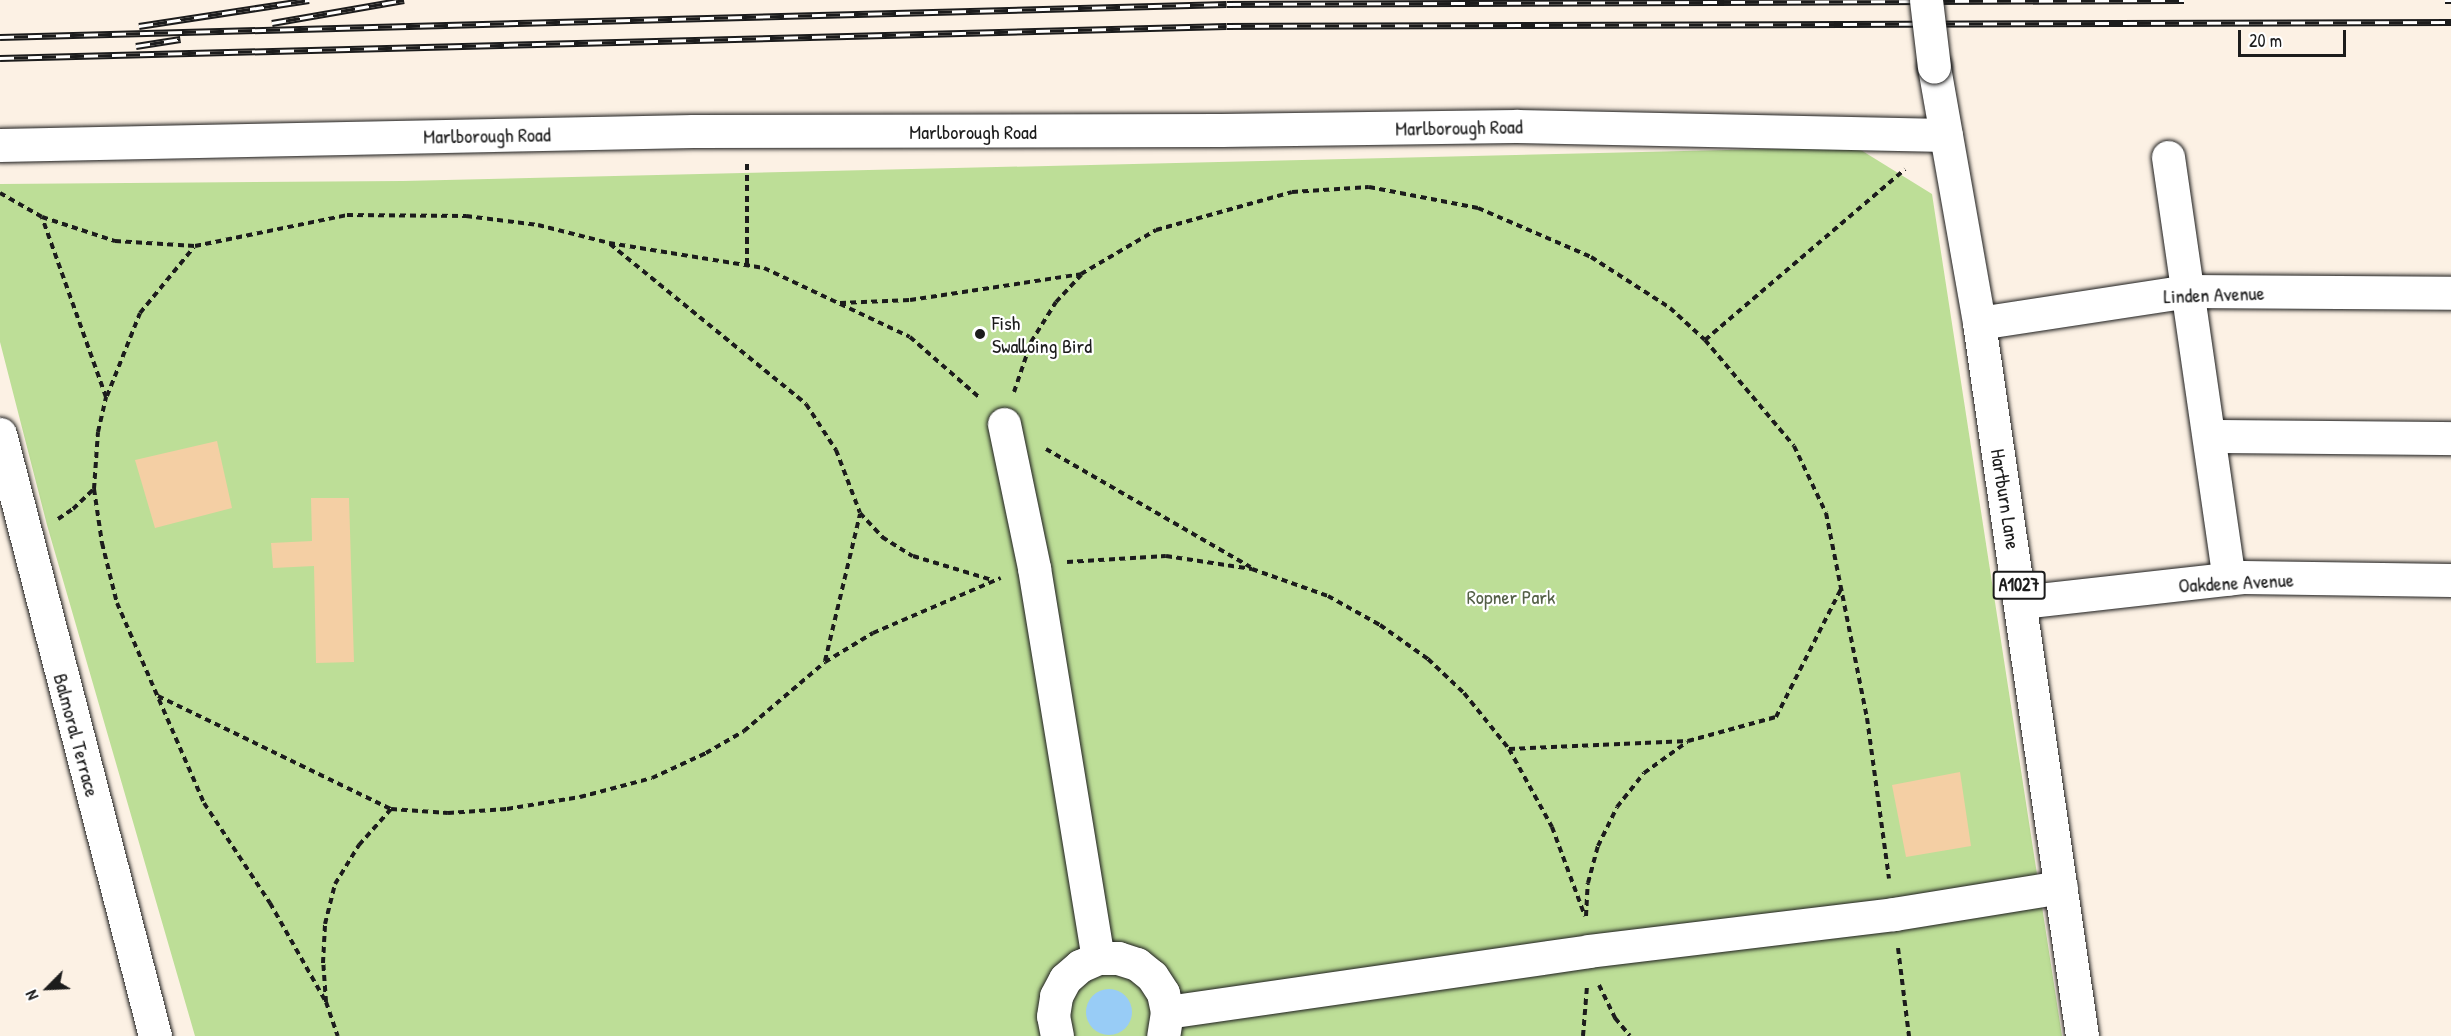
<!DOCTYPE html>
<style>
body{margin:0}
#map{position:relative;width:2451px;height:1036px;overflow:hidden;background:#fcf1e4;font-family:"Patrick Hand",sans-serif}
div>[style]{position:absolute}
.green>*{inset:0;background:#bdde97}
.water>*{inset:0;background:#98ccf6}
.round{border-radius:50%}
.building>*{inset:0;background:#f4cfa4}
.path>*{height:4px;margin-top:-2px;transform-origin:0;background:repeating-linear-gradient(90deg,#1c1c1c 0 6px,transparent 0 10.5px)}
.roads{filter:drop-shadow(0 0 2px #1c1c1c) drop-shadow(0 0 2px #1c1c1c)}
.minor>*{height:33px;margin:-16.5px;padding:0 16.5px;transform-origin:16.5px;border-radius:16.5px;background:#fff}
.major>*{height:33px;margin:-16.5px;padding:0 16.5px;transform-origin:16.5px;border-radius:16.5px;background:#fff}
.rail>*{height:7px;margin-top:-3.5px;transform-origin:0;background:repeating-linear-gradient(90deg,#fff 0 14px,#1c1c1c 0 28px);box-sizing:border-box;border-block:2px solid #1c1c1c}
.bridges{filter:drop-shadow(0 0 2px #1c1c1c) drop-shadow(0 0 2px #1c1c1c)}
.major-bridge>*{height:33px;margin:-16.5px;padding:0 16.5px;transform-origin:16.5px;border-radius:16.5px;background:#fff}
.dots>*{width:16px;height:16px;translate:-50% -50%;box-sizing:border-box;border:3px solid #fff;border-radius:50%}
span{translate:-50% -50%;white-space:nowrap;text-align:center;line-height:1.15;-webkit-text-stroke:4.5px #fff;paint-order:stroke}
.shield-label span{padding:2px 4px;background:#fff;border:2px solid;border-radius:4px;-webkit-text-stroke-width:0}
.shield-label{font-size:18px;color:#1c1c1c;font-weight:700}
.street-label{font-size:20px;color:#1c1c1c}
.poi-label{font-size:20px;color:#1c1c1c}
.left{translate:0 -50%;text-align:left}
.park-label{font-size:20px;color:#546047}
.north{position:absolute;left:18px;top:958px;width:60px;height:60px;-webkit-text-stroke:4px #fff;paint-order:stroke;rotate:246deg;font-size:16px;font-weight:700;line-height:24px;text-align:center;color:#1c1c1c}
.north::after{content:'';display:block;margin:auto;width:21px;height:27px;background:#1c1c1c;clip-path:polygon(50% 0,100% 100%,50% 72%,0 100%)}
.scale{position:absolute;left:2238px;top:30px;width:108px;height:27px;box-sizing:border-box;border:3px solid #1c1c1c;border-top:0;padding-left:8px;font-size:18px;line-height:21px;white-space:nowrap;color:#1c1c1c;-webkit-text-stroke:4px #fff;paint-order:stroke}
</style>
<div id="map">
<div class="green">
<div style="clip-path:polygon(1856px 147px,1932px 194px,2062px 1036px,195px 1036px,47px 525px,0 342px,0 184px,403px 181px)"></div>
</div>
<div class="water">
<div class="round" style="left:1086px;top:989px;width:46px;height:46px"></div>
</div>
<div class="building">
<div style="clip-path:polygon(217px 441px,232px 508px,155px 528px,135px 460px)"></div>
<div style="clip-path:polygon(311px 498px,349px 498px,354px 662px,316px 663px,314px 566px,273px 568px,271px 543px,312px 541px)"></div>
<div style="clip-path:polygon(1960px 772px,1971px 846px,1906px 857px,1892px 785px)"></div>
</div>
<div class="path">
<div style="left:747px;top:164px;width:101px;rotate:90deg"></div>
<div style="left:0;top:193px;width:48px;rotate:29.7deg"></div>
<div style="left:610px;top:244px;width:253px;rotate:39.2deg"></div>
<div style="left:806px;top:404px;width:55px;rotate:56.9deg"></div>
<div style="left:836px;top:450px;width:67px;rotate:69.1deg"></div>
<div style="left:860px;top:513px;width:33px;rotate:47deg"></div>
<div style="left:882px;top:537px;width:36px;rotate:32deg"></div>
<div style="left:913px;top:556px;width:83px;rotate:16.9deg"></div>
<div style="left:840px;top:303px;width:70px;rotate:-2.5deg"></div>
<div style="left:910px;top:300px;width:173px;rotate:-8.6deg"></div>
<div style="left:1081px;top:274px;width:87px;rotate:-30.4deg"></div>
<div style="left:1156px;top:230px;width:141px;rotate:-15.6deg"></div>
<div style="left:1292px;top:192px;width:77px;rotate:-3.7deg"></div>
<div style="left:1369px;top:187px;width:111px;rotate:10.9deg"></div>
<div style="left:1478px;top:208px;width:123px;rotate:23.4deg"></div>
<div style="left:1591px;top:257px;width:94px;rotate:32.8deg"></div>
<div style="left:1670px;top:308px;width:47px;rotate:42.4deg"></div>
<div style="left:1705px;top:340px;width:138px;rotate:50deg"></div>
<div style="left:1794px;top:446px;width:74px;rotate:64.5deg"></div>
<div style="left:1826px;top:513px;width:209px;rotate:78.7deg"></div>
<div style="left:1867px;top:718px;width:162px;rotate:82.2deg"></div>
<div style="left:1705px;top:340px;width:263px;rotate:-40.5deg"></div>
<div style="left:1014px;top:392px;width:53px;rotate:-71.2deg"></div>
<div style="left:1031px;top:342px;width:47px;rotate:-58deg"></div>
<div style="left:1056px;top:302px;width:37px;rotate:-47deg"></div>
<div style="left:107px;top:396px;width:89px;rotate:-68.3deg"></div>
<div style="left:140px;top:313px;width:85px;rotate:-50.7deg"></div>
<div style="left:1046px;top:449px;width:236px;rotate:30deg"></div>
<div style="left:94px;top:489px;width:55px;rotate:81.6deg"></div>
<div style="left:102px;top:543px;width:62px;rotate:76deg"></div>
<div style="left:117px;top:603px;width:218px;rotate:66.5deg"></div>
<div style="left:204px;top:803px;width:120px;rotate:56.6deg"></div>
<div style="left:270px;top:903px;width:114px;rotate:60.5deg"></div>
<div style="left:326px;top:1002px;width:36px;rotate:71deg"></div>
<div style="left:58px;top:519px;width:18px;rotate:-34deg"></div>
<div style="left:73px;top:509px;width:29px;rotate:-44deg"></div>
<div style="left:94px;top:489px;width:57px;rotate:-86deg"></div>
<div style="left:98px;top:432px;width:36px;rotate:-77deg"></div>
<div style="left:106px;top:397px;width:191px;rotate:-109.6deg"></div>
<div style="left:42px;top:217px;width:77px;rotate:18.2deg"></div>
<div style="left:115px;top:241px;width:80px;rotate:3.6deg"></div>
<div style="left:195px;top:246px;width:155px;rotate:-11.5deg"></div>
<div style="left:347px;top:215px;width:119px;rotate:0.5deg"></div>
<div style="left:466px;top:216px;width:73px;rotate:7.1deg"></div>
<div style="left:538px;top:225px;width:73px;rotate:14.2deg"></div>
<div style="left:609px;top:243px;width:157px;rotate:9.2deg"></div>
<div style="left:764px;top:268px;width:161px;rotate:25.3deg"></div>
<div style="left:910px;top:337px;width:94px;rotate:41.1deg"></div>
<div style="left:1067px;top:562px;width:99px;rotate:-3.5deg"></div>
<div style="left:1166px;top:556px;width:87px;rotate:8.6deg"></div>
<div style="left:1252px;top:569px;width:81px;rotate:19.6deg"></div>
<div style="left:1328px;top:596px;width:60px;rotate:29.1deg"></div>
<div style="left:1380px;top:625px;width:59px;rotate:35.3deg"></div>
<div style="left:1428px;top:659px;width:50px;rotate:43.4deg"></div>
<div style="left:1464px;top:693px;width:72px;rotate:51.2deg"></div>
<div style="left:1509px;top:749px;width:179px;rotate:-2.6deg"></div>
<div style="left:1688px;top:741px;width:91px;rotate:-15.3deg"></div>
<div style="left:1776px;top:717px;width:146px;rotate:-63.1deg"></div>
<div style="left:825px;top:661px;width:151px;rotate:-76.6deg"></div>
<div style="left:158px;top:696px;width:259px;rotate:25.9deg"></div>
<div style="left:1509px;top:749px;width:89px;rotate:61.1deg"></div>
<div style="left:1552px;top:827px;width:95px;rotate:69.7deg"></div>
<div style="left:1586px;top:916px;width:33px;rotate:-87deg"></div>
<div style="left:1588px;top:883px;width:38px;rotate:-75deg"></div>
<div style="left:1598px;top:846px;width:43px;rotate:-64deg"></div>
<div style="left:1617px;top:807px;width:43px;rotate:-51.5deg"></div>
<div style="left:1644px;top:773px;width:53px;rotate:-35.8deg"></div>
<div style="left:1898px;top:948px;width:89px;rotate:82.9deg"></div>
<div style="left:1599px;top:985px;width:37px;rotate:64deg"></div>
<div style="left:1615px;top:1018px;width:23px;rotate:50deg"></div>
<div style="left:326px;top:1002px;width:39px;rotate:-94deg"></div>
<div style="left:323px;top:963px;width:39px;rotate:-87deg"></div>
<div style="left:325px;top:924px;width:41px;rotate:-76deg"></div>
<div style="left:335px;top:884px;width:46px;rotate:-58.4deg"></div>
<div style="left:359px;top:845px;width:48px;rotate:-48.4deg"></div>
<div style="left:391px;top:809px;width:57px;rotate:4deg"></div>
<div style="left:448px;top:813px;width:59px;rotate:-3.9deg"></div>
<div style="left:507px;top:809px;width:74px;rotate:-9.3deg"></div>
<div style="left:580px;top:797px;width:74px;rotate:-14.8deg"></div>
<div style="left:652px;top:778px;width:60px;rotate:-24.8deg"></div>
<div style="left:706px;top:753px;width:44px;rotate:-30.1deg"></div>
<div style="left:744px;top:731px;width:106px;rotate:-40.4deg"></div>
<div style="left:825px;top:662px;width:56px;rotate:-31.1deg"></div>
<div style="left:873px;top:633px;width:139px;rotate:-23.3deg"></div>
<div style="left:1583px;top:1036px;width:50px;rotate:-85.4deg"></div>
</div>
<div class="roads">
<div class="minor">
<div style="left:0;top:145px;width:693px;rotate:-1.16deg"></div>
<div style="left:693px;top:131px;width:528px;rotate:-0.11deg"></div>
<div style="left:1221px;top:130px;width:296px;rotate:-0.8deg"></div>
<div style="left:1517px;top:126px;width:429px;rotate:1.2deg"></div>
<div style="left:2168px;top:157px;width:426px;rotate:81.8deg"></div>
<div style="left:1979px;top:323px;width:211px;rotate:-8.7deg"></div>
<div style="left:2188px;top:291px;width:263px;rotate:0.4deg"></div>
<div style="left:1004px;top:424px;width:147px;rotate:78.2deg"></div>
<div style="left:1034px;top:568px;width:395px;rotate:80.7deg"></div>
<div style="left:0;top:434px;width:622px;rotate:75.56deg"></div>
<div style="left:2209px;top:436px;width:242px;rotate:0.5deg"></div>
<div style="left:2021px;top:602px;width:223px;rotate:-6.4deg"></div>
<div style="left:2243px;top:577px;width:208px;rotate:0.8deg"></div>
<div style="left:1167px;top:1012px;width:426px;rotate:-8.2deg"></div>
<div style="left:1589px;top:951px;width:307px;rotate:-6.9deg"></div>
<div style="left:1894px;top:914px;width:169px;rotate:-9.2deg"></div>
<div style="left:1057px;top:1036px;width:20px;rotate:-101deg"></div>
<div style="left:1053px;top:1016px;width:20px;rotate:-81deg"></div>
<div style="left:1056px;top:996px;width:19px;rotate:-62deg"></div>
<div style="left:1065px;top:979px;width:20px;rotate:-41deg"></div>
<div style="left:1080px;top:966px;width:20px;rotate:-24deg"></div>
<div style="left:1098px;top:958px;width:20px"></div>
<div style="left:1118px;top:958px;width:20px;rotate:18deg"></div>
<div style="left:1137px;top:964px;width:19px;rotate:39deg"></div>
<div style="left:1152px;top:976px;width:20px;rotate:57deg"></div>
<div style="left:1163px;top:993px;width:19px;rotate:78deg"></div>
<div style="left:1167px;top:1012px;width:24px;rotate:99deg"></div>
</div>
<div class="major">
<div style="left:1934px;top:67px;width:260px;rotate:80deg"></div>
<div style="left:1979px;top:323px;width:720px;rotate:81.78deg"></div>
</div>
</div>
<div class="rail">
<div style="left:2445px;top:0;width:6px"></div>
<div style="left:272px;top:23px;width:134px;rotate:-9.9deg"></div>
<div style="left:139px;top:26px;width:172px;rotate:-8.7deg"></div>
<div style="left:0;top:37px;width:1227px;rotate:-1.54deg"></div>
<div style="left:1227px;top:4px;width:957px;rotate:-0.24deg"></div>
<div style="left:136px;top:46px;width:45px;rotate:-9deg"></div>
<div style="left:0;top:58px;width:1227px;rotate:-1.49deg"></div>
<div style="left:1227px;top:26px;width:1224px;rotate:-0.19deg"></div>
</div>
<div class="bridges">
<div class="major-bridge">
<div style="left:1926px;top:0;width:67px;rotate:83.2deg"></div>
</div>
</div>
<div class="dots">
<div style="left:980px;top:334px;background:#1c1c1c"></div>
</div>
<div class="shield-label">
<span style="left:2019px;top:585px">A1027</span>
</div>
<div class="street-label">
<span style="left:1459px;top:127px;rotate:-1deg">Marlborough Road</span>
<span style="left:973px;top:131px">Marlborough Road</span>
<span style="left:487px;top:135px;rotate:-1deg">Marlborough Road</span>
<span style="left:2214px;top:294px;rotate:-2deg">Linden Avenue</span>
<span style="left:2006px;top:499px;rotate:81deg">Hartburn Lane</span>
<span style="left:2236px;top:582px;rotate:-3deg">Oakdene Avenue</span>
<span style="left:77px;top:735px;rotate:75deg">Balmoral Terrace</span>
</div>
<div class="poi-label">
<span class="left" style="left:992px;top:334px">Fish<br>Swalloing Bird</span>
</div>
<div class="park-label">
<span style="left:1511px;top:596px">Ropner Park</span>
</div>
<div class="north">N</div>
<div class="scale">20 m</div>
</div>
